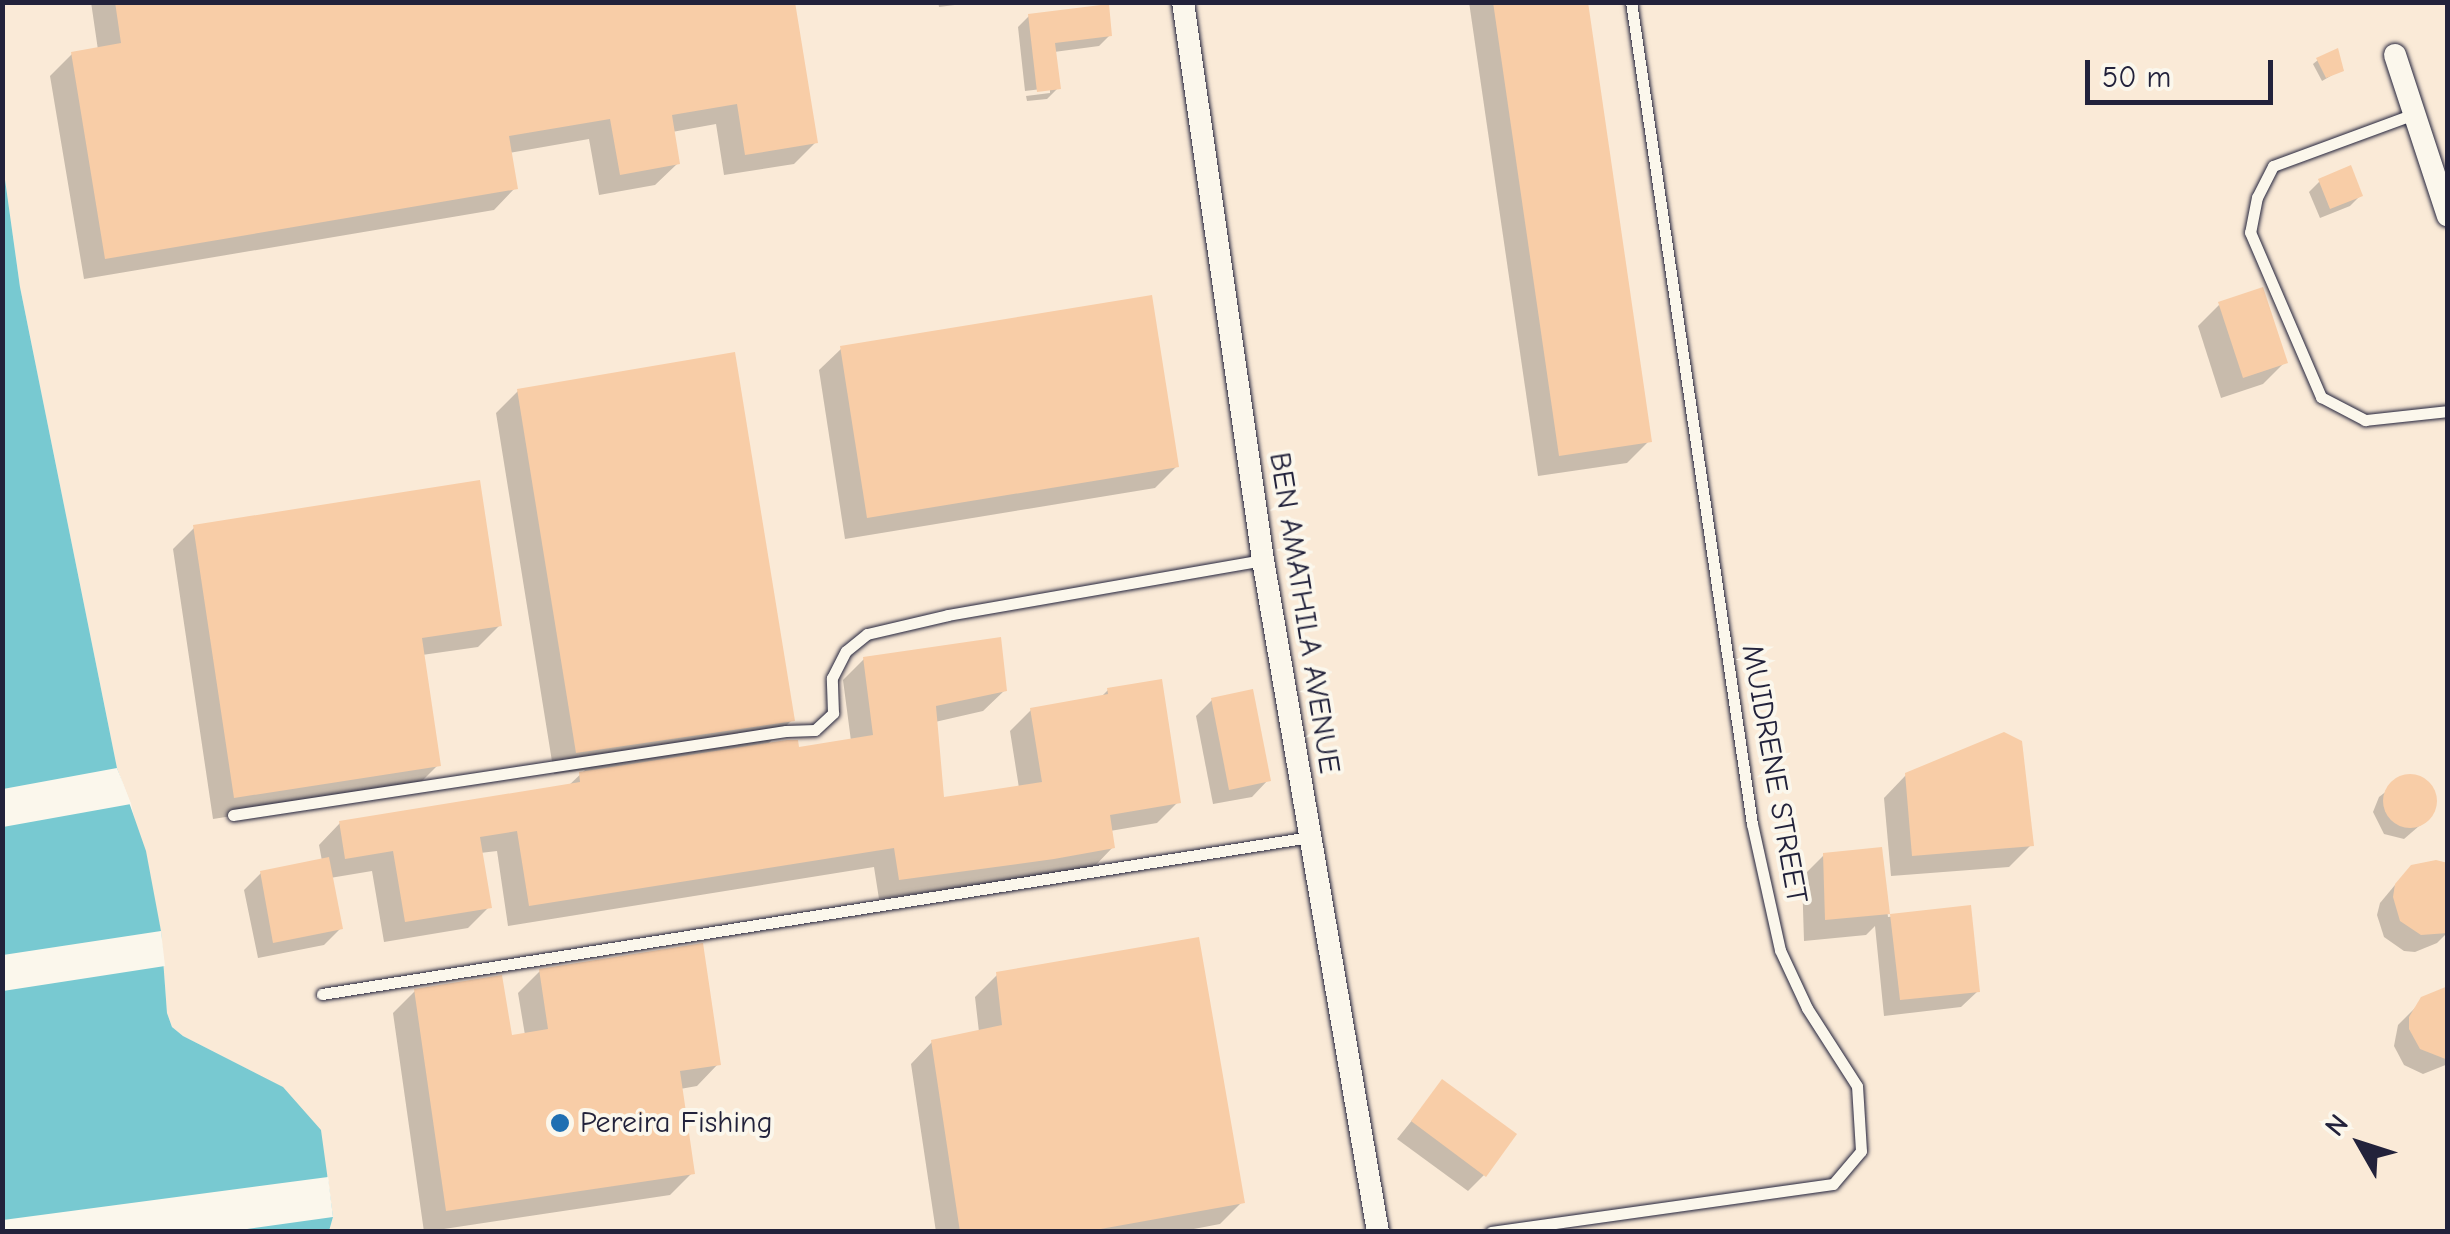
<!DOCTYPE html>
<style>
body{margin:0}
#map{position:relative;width:2450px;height:1234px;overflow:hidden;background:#fbf7ec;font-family:"Comic Neue",sans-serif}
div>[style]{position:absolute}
.built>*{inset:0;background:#faead7}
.water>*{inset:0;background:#78c9d1}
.pier>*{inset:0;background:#fbf7ec}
.shadow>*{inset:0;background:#0003}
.building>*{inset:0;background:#f8cda7}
.round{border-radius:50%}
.roads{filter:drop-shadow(0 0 2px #22223b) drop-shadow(0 0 2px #22223b)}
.service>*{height:11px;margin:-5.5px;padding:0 5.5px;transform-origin:5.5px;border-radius:5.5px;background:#fbf7ec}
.minor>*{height:22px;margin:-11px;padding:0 11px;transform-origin:11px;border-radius:11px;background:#fbf7ec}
.dots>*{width:28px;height:28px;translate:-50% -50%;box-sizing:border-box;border:5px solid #fbf7ec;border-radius:50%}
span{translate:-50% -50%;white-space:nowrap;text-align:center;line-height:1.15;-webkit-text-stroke:8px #fbf7ec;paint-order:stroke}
.street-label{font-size:30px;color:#22223b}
.poi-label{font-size:30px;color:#22223b}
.left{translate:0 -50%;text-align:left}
.frame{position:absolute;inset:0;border:5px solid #22223b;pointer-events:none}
.north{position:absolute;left:2310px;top:1094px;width:100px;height:100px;-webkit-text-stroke:8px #fbf7ec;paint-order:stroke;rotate:309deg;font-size:28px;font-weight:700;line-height:40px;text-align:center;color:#22223b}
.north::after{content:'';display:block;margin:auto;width:35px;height:45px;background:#22223b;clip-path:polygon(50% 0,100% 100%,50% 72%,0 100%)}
.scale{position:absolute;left:2085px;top:60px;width:188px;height:45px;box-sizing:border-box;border:5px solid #22223b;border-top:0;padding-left:12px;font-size:30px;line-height:35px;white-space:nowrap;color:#22223b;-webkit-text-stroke:8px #fbf7ec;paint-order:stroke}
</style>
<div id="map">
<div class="built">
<div style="clip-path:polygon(2px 3px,2447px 3px,2447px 1231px,329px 1231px,333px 1217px,328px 1177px,282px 1087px,183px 1036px,172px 1027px,167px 1013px,161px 931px,131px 804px,117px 768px,20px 287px,2px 158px)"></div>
</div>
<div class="water">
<div style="clip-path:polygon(2px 158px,20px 287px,117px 768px,146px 851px,161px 931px,167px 1013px,172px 1027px,183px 1036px,283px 1087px,321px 1130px,333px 1217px,329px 1231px,3px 1231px)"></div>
</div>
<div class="pier">
<div style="clip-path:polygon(117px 768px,131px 804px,3px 827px,3px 789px)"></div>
<div style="clip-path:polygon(161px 931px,165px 966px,3px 991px,3px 955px)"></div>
<div style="clip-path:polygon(328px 1177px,333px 1217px,226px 1232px,3px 1231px,3px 1220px)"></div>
</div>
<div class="shadow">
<div style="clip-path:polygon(91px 2px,793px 2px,816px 142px,794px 164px,724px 175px,716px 124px,672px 132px,677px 164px,655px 185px,599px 195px,589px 139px,509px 153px,515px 188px,494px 210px,84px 279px,50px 76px,72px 54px,98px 50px)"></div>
<div style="clip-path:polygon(938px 2px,978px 2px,939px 7px)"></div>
<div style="clip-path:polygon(1469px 2px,1585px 2px,1649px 441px,1627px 463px,1538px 476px)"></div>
<div style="clip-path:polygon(1029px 16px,1110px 35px,1099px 46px,1054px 52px,1058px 88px,1047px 99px,1027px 101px,1026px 96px,1050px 93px,1050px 88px,1025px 91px,1018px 27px)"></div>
<div style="clip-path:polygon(2318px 60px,2341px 70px,2322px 81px,2313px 64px)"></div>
<div style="clip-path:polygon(2320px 181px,2360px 196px,2350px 206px,2320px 218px,2309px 192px)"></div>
<div style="clip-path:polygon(2220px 304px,2285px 362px,2263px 384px,2221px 398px,2198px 326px)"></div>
<div style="clip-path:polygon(841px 349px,1177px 466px,1155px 488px,845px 539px,819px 370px)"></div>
<div style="clip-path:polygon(518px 391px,792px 720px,766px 746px,797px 750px,851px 741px,843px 680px,864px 659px,1005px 690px,983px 711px,935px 722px,942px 800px,1019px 788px,1010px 731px,1031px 710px,1100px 698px,1108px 690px,1178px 802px,1157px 823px,1110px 831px,1113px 847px,1092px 869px,879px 899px,874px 867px,508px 926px,497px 851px,480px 853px,489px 907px,468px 928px,384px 942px,372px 871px,330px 878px,340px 929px,324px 945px,258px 958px,244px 890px,261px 873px,322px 861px,319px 845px,340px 823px,567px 787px,585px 770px,554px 774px,496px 413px)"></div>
<div style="clip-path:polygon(195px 527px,500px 625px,478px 647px,422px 655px,438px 765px,416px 787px,213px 819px,173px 549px)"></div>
<div style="clip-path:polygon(1212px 700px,1268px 780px,1252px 797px,1213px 804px,1196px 716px)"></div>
<div style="clip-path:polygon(1906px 775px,2031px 845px,2009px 867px,1891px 876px,1884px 798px)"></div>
<div style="clip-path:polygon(2405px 777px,2428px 784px,2435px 797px,2426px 820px,2404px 839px,2384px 834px,2373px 812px,2379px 797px)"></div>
<div style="clip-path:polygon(1880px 850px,1888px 917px,1969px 908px,1978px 991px,1961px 1007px,1884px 1016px,1875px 926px,1866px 935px,1804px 941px,1802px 877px,1824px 855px)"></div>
<div style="clip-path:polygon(2395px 885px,2448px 932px,2437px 943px,2415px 952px,2404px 951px,2384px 937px,2377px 915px,2380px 903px)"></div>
<div style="clip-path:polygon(540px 971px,718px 1064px,697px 1086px,680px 1089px,692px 1173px,670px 1195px,424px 1232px,393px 1013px,415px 991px,510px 1038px,525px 1035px,518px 993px)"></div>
<div style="clip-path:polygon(997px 975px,1242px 1202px,1220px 1224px,1178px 1232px,936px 1232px,911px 1064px,932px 1042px,979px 1032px,975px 997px)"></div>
<div style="clip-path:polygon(2448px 992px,2448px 1064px,2423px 1074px,2404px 1065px,2394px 1046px,2398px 1025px,2415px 1008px)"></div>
<div style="clip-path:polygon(1442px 1083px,1484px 1175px,1468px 1191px,1397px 1139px)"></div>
</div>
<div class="building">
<div style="clip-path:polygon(115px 2px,795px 2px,818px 143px,745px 155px,737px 104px,672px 115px,680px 164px,620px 175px,610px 119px,509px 136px,518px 189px,105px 259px,71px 52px,121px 43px)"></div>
<div style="clip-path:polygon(1493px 2px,1588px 2px,1652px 442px,1559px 456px)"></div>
<div style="clip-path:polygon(1109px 4px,1112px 36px,1055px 43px,1061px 89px,1037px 92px,1028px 14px)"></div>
<div style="clip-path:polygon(2338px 48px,2344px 71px,2326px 78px,2316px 58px)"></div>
<div style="clip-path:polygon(2351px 165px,2363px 196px,2330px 209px,2318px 179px)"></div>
<div style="clip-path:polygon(2263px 287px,2288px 363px,2243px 378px,2218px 302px)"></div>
<div style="clip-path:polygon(1152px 295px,1179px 467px,867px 518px,840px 346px)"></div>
<div style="clip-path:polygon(735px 352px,795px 721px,576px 753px,517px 389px)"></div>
<div style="clip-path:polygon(480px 480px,502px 626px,422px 638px,441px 766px,234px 798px,193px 525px)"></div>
<div style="clip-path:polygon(1001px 637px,1007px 691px,936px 706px,944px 797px,1042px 782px,1030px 708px,1108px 694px,1107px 688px,1162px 679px,1181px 803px,1110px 815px,1115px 848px,1054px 859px,899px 880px,894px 848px,529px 906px,517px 831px,480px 837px,492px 908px,405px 922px,393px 851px,345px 859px,339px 821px,580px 782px,579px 772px,787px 740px,798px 740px,799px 747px,873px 735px,863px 657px)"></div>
<div style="clip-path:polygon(1253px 689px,1271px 781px,1229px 790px,1211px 698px)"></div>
<div style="clip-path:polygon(2004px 732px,2022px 741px,2034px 846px,1912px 856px,1905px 773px)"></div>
<div class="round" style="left:2383px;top:774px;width:54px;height:54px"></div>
<div style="clip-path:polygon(1882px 847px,1890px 914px,1825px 920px,1823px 853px)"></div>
<div style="clip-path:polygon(329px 857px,343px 929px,273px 943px,260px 871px)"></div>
<div style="clip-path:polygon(2436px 860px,2448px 863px,2448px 933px,2421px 935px,2400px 921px,2393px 897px,2395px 884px,2411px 865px)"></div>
<div style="clip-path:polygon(1971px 905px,1980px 992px,1900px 1000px,1890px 914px)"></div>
<div style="clip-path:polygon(1199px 937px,1245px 1203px,1084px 1232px,960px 1232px,931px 1040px,1002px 1025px,996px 972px)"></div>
<div style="clip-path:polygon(703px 943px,721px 1065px,680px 1071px,695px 1174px,446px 1211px,414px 989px,502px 975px,512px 1035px,548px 1029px,539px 969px)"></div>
<div style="clip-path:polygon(2448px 986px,2448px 1060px,2420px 1049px,2409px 1029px,2409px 1017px,2421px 997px)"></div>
<div style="clip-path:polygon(1442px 1079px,1517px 1134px,1486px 1177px,1411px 1121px)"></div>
</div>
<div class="roads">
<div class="service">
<div style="left:2414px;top:114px;width:150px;rotate:159.8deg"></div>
<div style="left:2273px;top:166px;width:35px;rotate:117deg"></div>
<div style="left:2257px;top:197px;width:36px;rotate:101deg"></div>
<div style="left:2250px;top:232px;width:180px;rotate:66.7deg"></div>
<div style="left:2321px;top:397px;width:50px;rotate:27.6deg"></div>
<div style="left:2365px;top:420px;width:83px;rotate:-6.2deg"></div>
<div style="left:233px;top:815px;width:559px;rotate:-8.64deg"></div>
<div style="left:786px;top:731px;width:29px;rotate:-2deg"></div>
<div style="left:815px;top:730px;width:25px;rotate:-43deg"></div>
<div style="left:833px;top:713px;width:35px;rotate:-92deg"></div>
<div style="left:832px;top:678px;width:30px;rotate:-63deg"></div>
<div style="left:846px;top:651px;width:27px;rotate:-39deg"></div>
<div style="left:867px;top:634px;width:83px;rotate:-13.2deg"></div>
<div style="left:948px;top:615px;width:320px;rotate:-9.9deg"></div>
<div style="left:322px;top:994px;width:1000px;rotate:-9.03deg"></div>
<div style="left:1491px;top:1232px;width:345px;rotate:-8deg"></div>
<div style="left:1833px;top:1184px;width:43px;rotate:-49.7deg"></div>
<div style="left:1861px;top:1151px;width:65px;rotate:-93.5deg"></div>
<div style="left:1857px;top:1086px;width:93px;rotate:-122.7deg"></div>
<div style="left:1807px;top:1008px;width:64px;rotate:-115deg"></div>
<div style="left:1780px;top:950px;width:129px;rotate:-102.5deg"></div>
<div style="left:1752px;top:824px;width:831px;rotate:-98.37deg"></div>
</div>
<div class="minor">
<div style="left:1183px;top:2px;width:564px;rotate:81.84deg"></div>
<div style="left:1263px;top:560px;width:682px;rotate:80.29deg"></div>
<div style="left:2395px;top:55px;width:169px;rotate:71.8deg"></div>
</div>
</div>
<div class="dots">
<div style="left:560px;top:1123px;background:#1f6fb2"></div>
</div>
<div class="street-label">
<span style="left:1304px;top:613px;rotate:81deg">BEN AMATHILA AVENUE</span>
<span style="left:1774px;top:774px;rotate:80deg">MUIDRENE STREET</span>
</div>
<div class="poi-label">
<span class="left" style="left:580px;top:1123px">Pereira Fishing</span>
</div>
<div class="frame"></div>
<div class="north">N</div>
<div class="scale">50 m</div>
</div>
